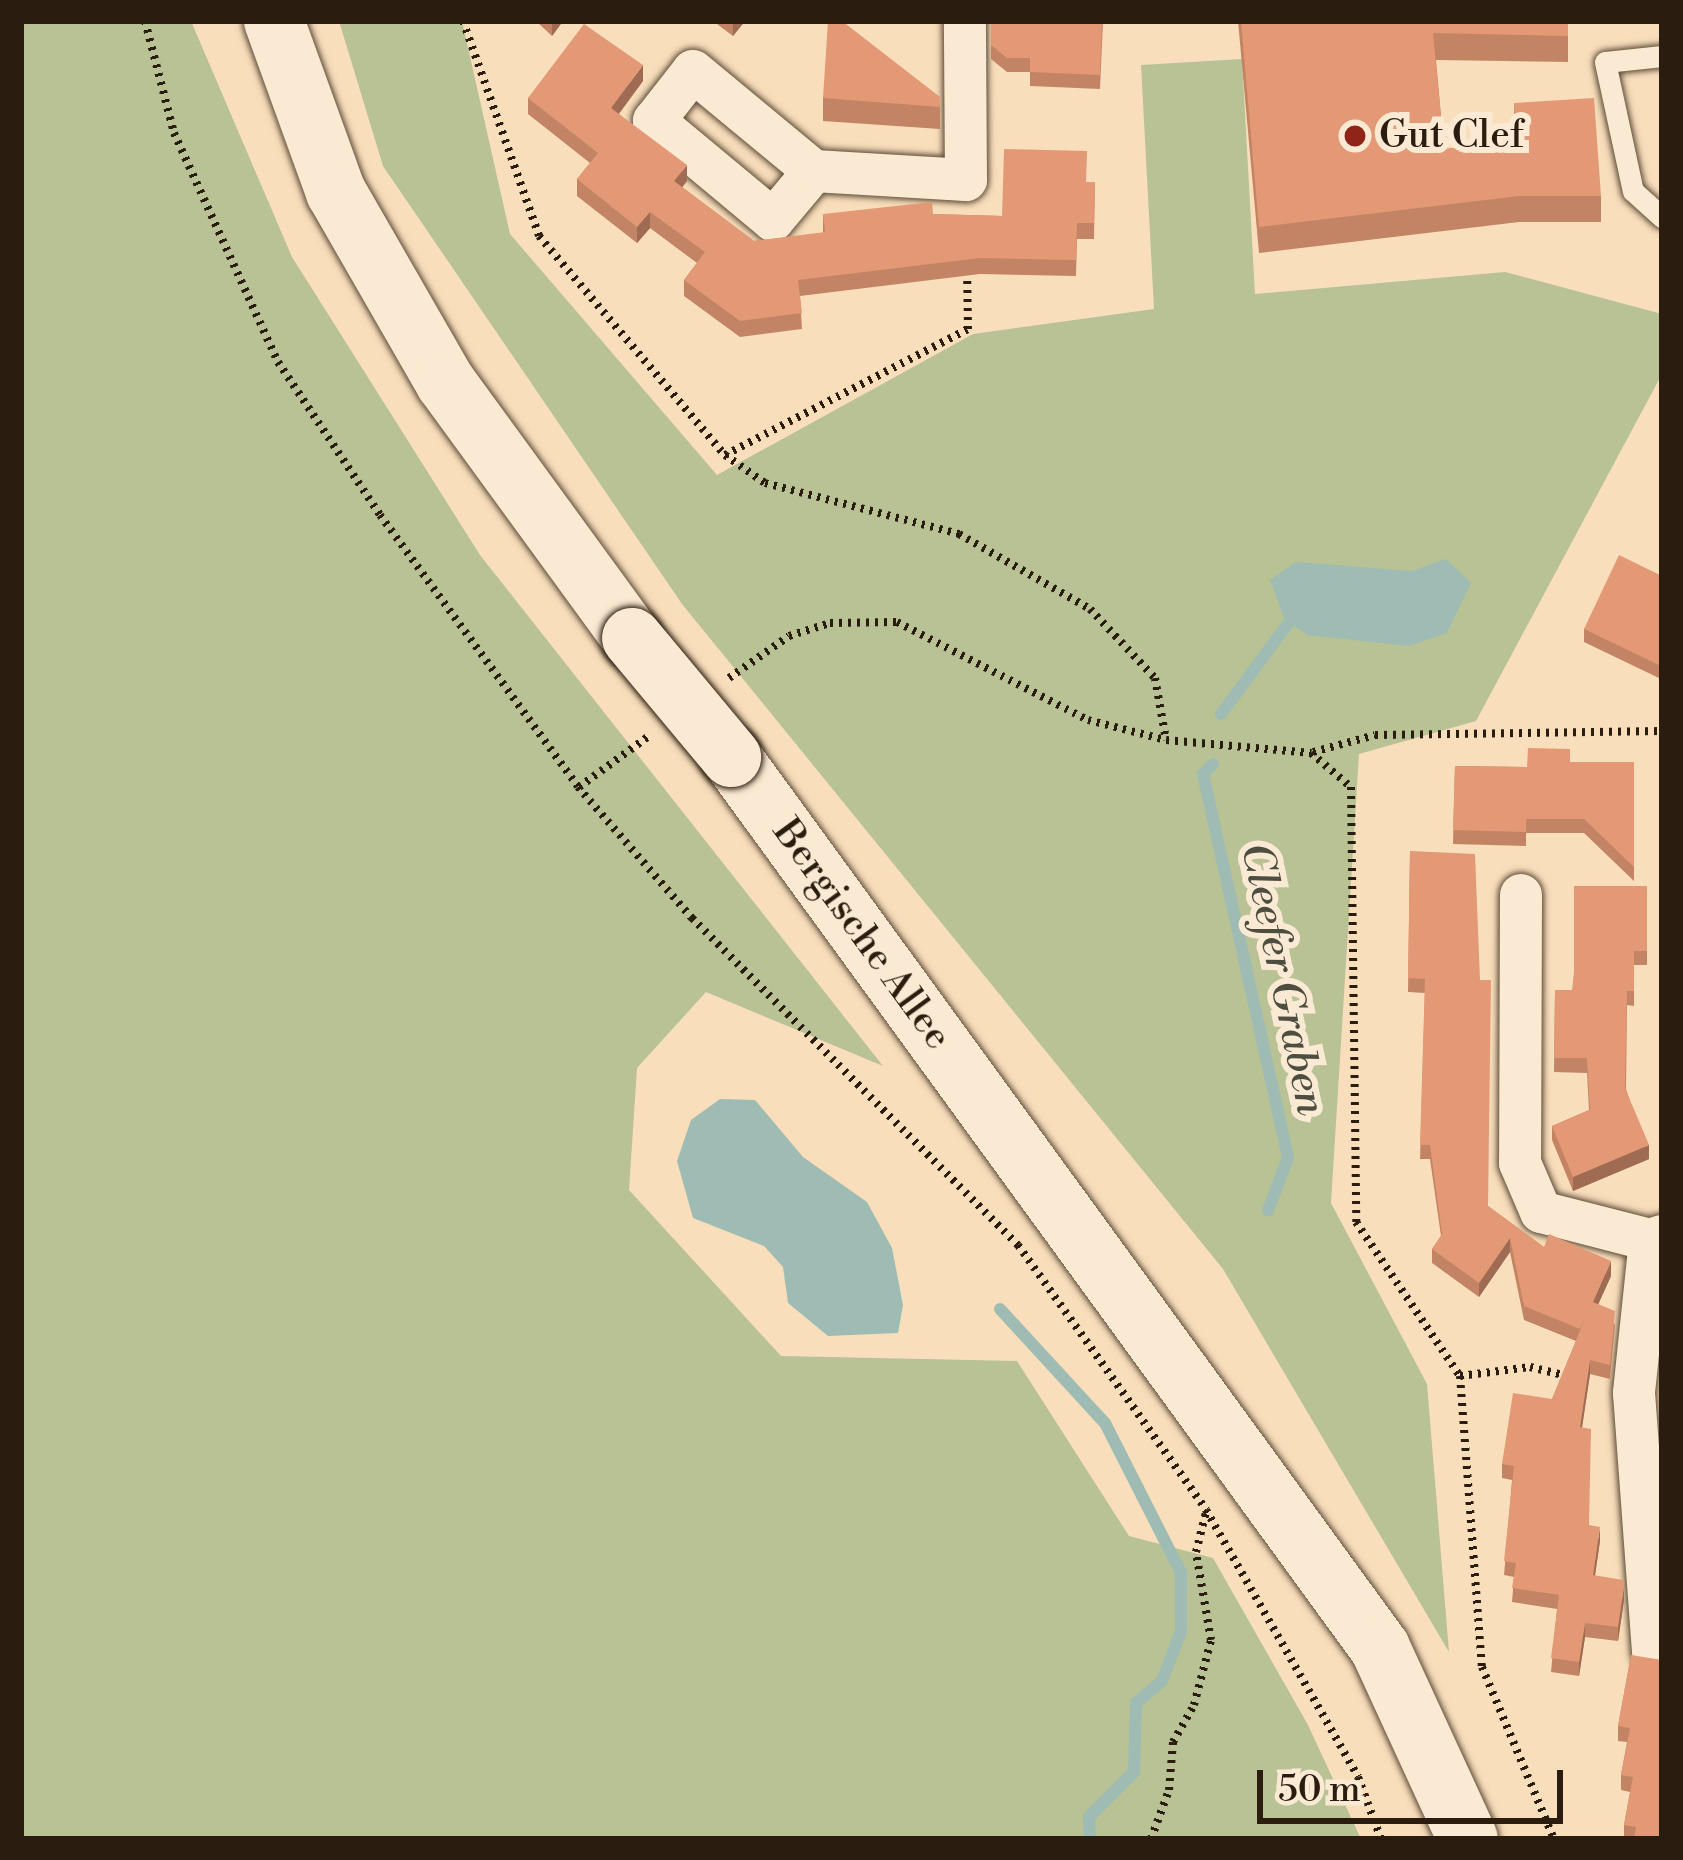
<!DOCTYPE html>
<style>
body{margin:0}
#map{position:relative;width:1683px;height:1860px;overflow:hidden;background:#f9debb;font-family:"Libre Bodoni",serif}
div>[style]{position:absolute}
.green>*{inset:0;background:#b8c295}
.water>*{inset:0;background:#9ebcb3}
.stream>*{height:12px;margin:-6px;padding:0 6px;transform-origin:6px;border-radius:6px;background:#9ebcb3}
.path>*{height:8px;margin-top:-4px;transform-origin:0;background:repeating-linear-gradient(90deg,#2a1d0f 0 3px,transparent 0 9px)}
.roads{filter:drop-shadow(0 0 3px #5e4d3a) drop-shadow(0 0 3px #5e4d3a)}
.lane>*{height:21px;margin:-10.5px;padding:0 10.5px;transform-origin:10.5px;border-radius:10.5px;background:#fbead3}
.street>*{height:42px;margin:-21px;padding:0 21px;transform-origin:21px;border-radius:21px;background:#fbead3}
.secondary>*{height:60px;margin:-30px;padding:0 30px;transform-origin:30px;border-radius:30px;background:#fbead3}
.bridges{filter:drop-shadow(0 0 3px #2a1d0f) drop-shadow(0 0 3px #2a1d0f)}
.secondary-bridge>*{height:60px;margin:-30px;padding:0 30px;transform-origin:30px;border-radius:30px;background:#fbead3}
.wall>*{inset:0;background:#c38465}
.shaded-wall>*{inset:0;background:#9f6b53}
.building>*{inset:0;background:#e39976}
.dots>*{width:33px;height:33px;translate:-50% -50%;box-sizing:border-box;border:6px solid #fbead3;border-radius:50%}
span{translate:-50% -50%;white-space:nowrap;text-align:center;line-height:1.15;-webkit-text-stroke:12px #fbead3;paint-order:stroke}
.poi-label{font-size:39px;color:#2a1d0f}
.left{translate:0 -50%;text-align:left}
.street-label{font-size:39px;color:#2a1d0f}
.water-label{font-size:42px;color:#4d4d40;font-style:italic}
.frame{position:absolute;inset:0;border:24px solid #2a1d0f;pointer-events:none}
.scale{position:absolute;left:1257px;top:1770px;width:306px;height:54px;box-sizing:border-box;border:6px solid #2a1d0f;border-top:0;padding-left:15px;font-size:36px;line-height:42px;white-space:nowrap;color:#2a1d0f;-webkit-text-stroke:9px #fbead3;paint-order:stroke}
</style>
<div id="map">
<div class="green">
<div style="clip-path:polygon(21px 21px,191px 21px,292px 257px,480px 555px,883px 1066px,706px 992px,637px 1068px,629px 1190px,781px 1356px,1017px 1361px,1129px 1536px,1213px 1558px,1308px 1725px,1361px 1839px,21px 1839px)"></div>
<div style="clip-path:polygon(339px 21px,462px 21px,510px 234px,717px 475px,973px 334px,1154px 309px,1141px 65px,1242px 59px,1255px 294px,1505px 272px,1662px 314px,1662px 374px,1476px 721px,1359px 754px,1331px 1203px,1427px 1384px,1449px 1652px,1223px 1269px,682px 604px,383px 166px)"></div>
</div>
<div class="water">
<div style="clip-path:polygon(1446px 559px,1471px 583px,1447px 633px,1409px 646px,1307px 635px,1284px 618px,1270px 580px,1296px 562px,1412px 571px)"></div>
<div style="clip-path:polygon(720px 1099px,755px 1100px,803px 1157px,867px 1202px,892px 1248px,903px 1305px,898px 1333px,828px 1336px,788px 1303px,783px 1267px,764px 1246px,693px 1218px,677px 1161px,691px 1120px)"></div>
</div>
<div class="stream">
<div style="left:1221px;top:714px;width:114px;rotate:-53.5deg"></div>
<div style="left:1213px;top:764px;width:14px;rotate:135deg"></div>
<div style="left:1203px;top:774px;width:393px;rotate:77.5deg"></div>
<div style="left:1288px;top:1158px;width:56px;rotate:111deg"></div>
<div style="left:1000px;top:1309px;width:155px;rotate:47.4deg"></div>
<div style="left:1105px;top:1423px;width:168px;rotate:63.1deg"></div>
<div style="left:1181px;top:1573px;width:58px;rotate:90deg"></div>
<div style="left:1181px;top:1631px;width:53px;rotate:110.8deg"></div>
<div style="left:1162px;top:1681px;width:34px;rotate:140deg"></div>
<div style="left:1136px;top:1703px;width:69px;rotate:91.7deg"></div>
<div style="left:1134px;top:1772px;width:64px;rotate:135deg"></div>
<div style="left:1089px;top:1817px;width:22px;rotate:87deg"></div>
</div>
<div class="path">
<div style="left:145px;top:21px;width:116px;rotate:75.5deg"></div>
<div style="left:174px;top:133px;width:252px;rotate:65.6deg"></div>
<div style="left:278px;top:362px;width:184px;rotate:56.3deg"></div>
<div style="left:380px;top:515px;width:336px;rotate:53.9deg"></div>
<div style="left:578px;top:787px;width:174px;rotate:49deg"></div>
<div style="left:692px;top:918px;width:462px;rotate:45.1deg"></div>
<div style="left:1018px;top:1245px;width:325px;rotate:54.6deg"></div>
<div style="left:1206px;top:1510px;width:307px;rotate:60.3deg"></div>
<div style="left:1358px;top:1777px;width:66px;rotate:69.6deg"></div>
<div style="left:463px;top:21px;width:228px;rotate:70.5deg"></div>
<div style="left:539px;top:236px;width:287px;rotate:49.7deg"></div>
<div style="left:725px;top:455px;width:49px;rotate:35deg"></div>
<div style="left:765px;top:483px;width:201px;rotate:14.7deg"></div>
<div style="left:959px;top:534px;width:151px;rotate:29.8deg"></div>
<div style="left:1090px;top:609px;width:95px;rotate:46.7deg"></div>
<div style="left:1155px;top:678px;width:63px;rotate:79.9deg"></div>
<div style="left:1166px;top:740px;width:146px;rotate:5.1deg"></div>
<div style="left:1311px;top:753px;width:52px;rotate:40.4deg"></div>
<div style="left:1351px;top:787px;width:435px;rotate:89.3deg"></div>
<div style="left:1356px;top:1222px;width:186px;rotate:56deg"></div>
<div style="left:1460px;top:1376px;width:292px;rotate:85.7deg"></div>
<div style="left:1482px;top:1667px;width:186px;rotate:67.3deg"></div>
<div style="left:725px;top:455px;width:274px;rotate:-27.4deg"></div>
<div style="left:968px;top:329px;width:64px;rotate:-90.9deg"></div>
<div style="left:729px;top:678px;width:73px;rotate:-35deg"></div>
<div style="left:789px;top:636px;width:43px;rotate:-17.6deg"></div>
<div style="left:830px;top:623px;width:67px;rotate:-0.9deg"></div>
<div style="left:897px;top:622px;width:215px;rotate:27.2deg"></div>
<div style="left:1088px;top:720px;width:81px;rotate:14.4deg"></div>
<div style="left:1313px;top:752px;width:64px;rotate:-15.3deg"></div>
<div style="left:1375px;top:735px;width:287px;rotate:-0.8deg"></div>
<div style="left:579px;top:787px;width:87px;rotate:-36.1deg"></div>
<div style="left:1460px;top:1376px;width:71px;rotate:-7.3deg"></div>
<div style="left:1530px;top:1367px;width:42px;rotate:13.7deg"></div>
<div style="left:1151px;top:1839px;width:52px;rotate:-69.8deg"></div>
<div style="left:1169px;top:1790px;width:48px;rotate:-85.2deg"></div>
<div style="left:1173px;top:1742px;width:43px;rotate:-60.4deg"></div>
<div style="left:1194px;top:1705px;width:67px;rotate:-75.3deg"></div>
<div style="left:1211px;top:1640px;width:89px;rotate:-99.7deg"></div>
<div style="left:1196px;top:1552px;width:41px;rotate:-76deg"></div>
</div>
<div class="roads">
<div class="lane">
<div style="left:1662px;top:56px;width:57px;rotate:174deg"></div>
<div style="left:1605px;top:62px;width:132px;rotate:77.8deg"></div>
<div style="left:1633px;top:191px;width:39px;rotate:42deg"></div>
</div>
<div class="street">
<div style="left:814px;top:171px;width:64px;rotate:129.9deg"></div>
<div style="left:773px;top:220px;width:155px;rotate:-140.2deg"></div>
<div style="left:654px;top:121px;width:63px;rotate:-52deg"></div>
<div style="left:693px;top:71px;width:157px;rotate:39.6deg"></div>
<div style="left:814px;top:171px;width:152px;rotate:3.4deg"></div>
<div style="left:966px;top:180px;width:159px;rotate:-90.4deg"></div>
<div style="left:1521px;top:895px;width:268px;rotate:90.2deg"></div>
<div style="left:1520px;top:1163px;width:53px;rotate:66.8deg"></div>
<div style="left:1541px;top:1212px;width:113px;rotate:14.4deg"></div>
<div style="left:1662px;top:1236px;width:13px;rotate:162deg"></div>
<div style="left:1650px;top:1240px;width:154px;rotate:96deg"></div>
<div style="left:1634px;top:1393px;width:259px;rotate:85.8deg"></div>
<div style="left:1653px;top:1651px;width:9px;rotate:13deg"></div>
</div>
<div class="secondary">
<div style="left:274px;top:21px;width:182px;rotate:70.1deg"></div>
<div style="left:336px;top:192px;width:220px;rotate:60.1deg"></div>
<div style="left:446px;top:383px;width:316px;rotate:53.9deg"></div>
<div style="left:731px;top:757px;width:1102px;rotate:53.93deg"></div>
<div style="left:1380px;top:1648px;width:210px;rotate:65.3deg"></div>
</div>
</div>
<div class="bridges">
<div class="secondary-bridge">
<div style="left:632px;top:638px;width:155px;rotate:50.2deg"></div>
</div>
</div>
<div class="wall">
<div style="clip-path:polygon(536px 21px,563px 21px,552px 36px)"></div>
<div style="clip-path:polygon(713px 21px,745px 21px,733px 36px)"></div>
<div style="clip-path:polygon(991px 21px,1103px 21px,1100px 89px,1030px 86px,1030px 72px,1007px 72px,991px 59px)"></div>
<div style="clip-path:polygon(1238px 21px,1568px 21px,1568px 62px,1436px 60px,1444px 149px,1514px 143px,1514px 103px,1601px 196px,1601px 222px,1519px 222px,1259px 253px)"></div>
<div style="clip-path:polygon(643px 81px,619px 114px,687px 181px,682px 187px,754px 241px,823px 233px,823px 214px,933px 214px,1002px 216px,1087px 182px,1095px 182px,1094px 239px,1077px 239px,1076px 276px,980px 274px,800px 296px,802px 329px,740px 337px,684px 296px,684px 280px,697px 263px,650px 228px,637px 243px,577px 196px,577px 179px,590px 163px,528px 114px,528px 98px)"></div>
<div style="clip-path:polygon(940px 97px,940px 129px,823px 121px,823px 98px)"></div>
<div style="clip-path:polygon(1662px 576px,1661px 679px,1584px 642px,1584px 629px)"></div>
<div style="clip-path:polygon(1570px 762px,1634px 762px,1634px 881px,1584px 833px,1526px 833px,1526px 846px,1453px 844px,1455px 766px,1527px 767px)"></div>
<div style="clip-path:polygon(1410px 851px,1488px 1206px,1544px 1247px,1611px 1276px,1598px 1304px,1615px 1325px,1610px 1379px,1590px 1374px,1582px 1427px,1589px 1525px,1600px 1541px,1595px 1575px,1624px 1600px,1618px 1641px,1585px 1637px,1579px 1676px,1551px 1672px,1557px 1609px,1512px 1602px,1514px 1577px,1504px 1575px,1512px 1480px,1502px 1478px,1502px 1464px,1552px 1399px,1576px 1341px,1524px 1320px,1510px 1252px,1479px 1297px,1432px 1263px,1432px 1249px,1441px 1236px,1430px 1159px,1420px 1159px,1425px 993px,1408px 992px)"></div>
<div style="clip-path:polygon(1647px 886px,1647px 965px,1634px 965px,1634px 1006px,1627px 1005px,1626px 1089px,1649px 1159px,1573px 1191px,1552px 1140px,1552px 1126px,1589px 1110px,1587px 1073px,1554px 1072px,1555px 990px,1572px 990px)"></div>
<div style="clip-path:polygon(1631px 1655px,1662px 1839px,1624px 1839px,1624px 1825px,1630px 1792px,1621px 1790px,1621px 1775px,1627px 1742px,1618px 1741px,1618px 1726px)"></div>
</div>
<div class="shaded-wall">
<div style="clip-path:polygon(552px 21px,563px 21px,552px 36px)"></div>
<div style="clip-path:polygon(733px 21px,745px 21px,733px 36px)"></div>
<div style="clip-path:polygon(643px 65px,643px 81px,611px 124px,611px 108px)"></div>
<div style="clip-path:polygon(687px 165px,687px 181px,674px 198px,674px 181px)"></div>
<div style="clip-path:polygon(650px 212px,650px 228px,637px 243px,637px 227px)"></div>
<div style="clip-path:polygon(1649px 1145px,1649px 1159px,1573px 1191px,1573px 1177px)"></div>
<div style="clip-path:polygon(1510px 1238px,1510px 1252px,1479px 1297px,1479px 1283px)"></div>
<div style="clip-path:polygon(1611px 1261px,1611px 1276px,1593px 1316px,1593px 1302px)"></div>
<div style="clip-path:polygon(1590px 1360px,1590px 1374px,1580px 1441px,1580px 1427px)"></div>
<div style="clip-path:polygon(1600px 1527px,1600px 1541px,1593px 1589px,1593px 1575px)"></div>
<div style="clip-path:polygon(1624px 1586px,1624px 1600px,1618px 1641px,1618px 1627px)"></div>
<div style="clip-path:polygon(1585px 1623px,1585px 1637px,1579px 1676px,1579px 1662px)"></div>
</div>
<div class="building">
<div style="clip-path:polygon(828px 21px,842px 21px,940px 97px,940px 107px,823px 98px)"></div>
<div style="clip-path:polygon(991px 21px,1102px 21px,1100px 75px,1030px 72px,1030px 58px,1007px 58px,991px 45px)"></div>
<div style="clip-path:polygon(1241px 21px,1568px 21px,1568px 36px,1433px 33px,1444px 149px,1516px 142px,1514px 103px,1594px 98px,1601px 196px,1519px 196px,1259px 227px)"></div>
<div style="clip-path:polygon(584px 24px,643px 65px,611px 108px,687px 165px,674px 181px,754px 241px,825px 232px,823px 214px,932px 202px,933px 214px,1002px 216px,1004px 149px,1087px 151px,1086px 182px,1095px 182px,1094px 223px,1077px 223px,1076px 260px,980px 258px,798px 280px,802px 313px,740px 321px,684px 280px,705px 252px,650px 212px,637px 227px,577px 179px,598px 153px,528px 98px)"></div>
<div style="clip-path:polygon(1619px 555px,1662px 576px,1661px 666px,1584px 629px)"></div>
<div style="clip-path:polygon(1528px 748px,1570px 749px,1570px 762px,1634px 762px,1634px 867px,1584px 819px,1526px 819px,1526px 832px,1453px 830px,1455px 766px,1527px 767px)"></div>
<div style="clip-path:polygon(1410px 851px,1475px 854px,1480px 980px,1491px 980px,1488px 1206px,1544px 1247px,1549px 1234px,1611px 1261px,1593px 1302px,1615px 1311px,1610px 1365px,1590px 1360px,1580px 1427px,1591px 1429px,1589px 1525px,1600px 1527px,1593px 1575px,1623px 1580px,1624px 1586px,1618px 1627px,1585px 1623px,1579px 1662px,1551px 1658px,1559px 1595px,1512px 1588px,1516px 1563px,1504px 1561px,1514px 1466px,1502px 1464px,1513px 1393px,1552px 1399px,1586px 1316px,1580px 1329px,1524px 1306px,1510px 1238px,1479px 1283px,1432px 1249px,1442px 1234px,1430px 1145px,1420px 1145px,1425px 979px,1408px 978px)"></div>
<div style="clip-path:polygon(1574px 886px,1647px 886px,1647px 951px,1634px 951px,1634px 991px,1627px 991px,1625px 1088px,1649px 1145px,1573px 1177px,1552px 1126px,1590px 1110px,1587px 1058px,1554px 1058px,1555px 990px,1572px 990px,1574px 972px)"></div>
<div style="clip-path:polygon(1631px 1655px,1662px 1660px,1662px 1839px,1634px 1839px,1636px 1827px,1624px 1825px,1633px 1777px,1621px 1775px,1630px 1728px,1618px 1726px)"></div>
</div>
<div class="dots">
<div style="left:1355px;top:136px;background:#8f2418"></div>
</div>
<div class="poi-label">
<span class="left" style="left:1379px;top:136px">Gut Clef</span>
</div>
<div class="street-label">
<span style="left:861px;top:935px;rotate:54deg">Bergische Allee</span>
</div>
<div class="water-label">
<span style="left:1282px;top:979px;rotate:78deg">Cleefer Graben</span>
</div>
<div class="frame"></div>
<div class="scale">50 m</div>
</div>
